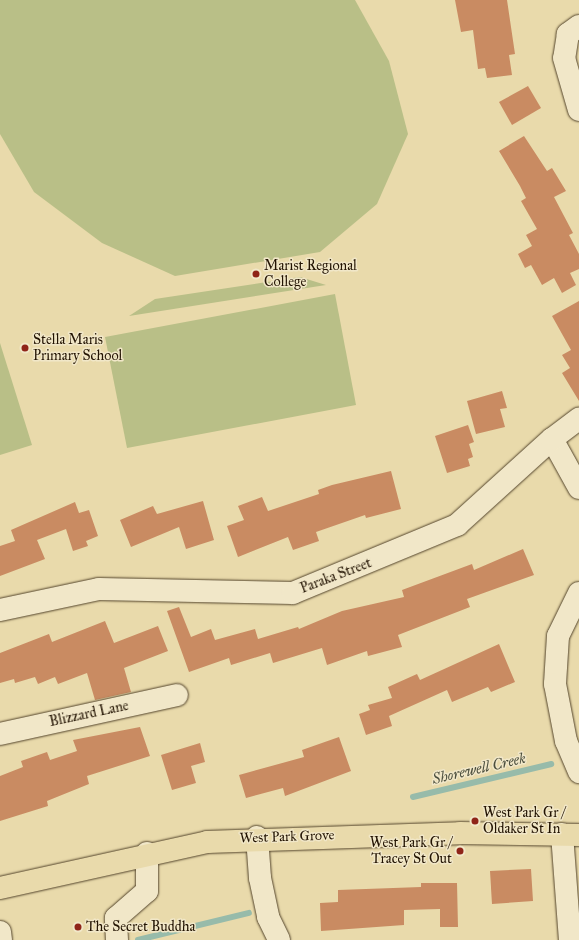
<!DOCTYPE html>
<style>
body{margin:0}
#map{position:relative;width:579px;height:940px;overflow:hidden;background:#e9daab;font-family:"IM FELL Great Primer",serif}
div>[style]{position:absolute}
.green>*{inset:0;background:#b9bf87}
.stream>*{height:5.5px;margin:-2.75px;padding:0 2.75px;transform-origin:2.75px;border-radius:2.75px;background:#97bbaa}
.building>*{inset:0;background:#c98b62}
.roads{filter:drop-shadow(0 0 1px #54452c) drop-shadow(0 0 1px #54452c)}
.minor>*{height:22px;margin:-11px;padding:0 11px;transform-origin:11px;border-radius:11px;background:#f1e7c8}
.major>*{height:22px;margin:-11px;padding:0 11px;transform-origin:11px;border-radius:11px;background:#e9daab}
.dots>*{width:11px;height:11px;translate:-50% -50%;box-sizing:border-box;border:2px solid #f1e7c8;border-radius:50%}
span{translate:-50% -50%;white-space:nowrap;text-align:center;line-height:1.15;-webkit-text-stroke:3px #f1e7c8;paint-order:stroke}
.poi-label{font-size:14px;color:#221302}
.left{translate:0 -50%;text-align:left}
.right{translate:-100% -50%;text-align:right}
.street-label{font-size:14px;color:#221302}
.water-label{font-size:15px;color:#4b4e3d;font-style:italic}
</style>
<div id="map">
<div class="green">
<div style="clip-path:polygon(0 0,355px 0,389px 61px,408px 134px,377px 204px,320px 252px,175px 276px,102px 243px,34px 192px,0 134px)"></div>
<div style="clip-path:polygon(300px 277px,326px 285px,129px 316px,155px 299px)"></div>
<div style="clip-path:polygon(335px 294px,356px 405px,127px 448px,105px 337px)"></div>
<div style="clip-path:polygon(0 343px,32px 445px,0 455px)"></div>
</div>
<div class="stream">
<div style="left:413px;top:797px;width:142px;rotate:-13.4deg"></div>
<div style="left:138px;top:940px;width:114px;rotate:-13.7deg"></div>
</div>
<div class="building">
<div style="clip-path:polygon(455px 0,507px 0,515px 54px,509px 55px,512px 75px,487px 78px,485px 68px,478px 69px,473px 30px,461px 32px)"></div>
<div style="clip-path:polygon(528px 86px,541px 108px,512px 125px,499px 102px)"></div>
<div style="clip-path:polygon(524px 136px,547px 171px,552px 168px,566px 191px,554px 197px,573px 233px,569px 235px,579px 254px,579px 269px,570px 273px,576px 285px,562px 293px,554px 278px,542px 285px,531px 265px,525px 268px,518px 254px,532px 246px,526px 235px,537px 229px,521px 201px,526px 198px,520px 186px,499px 151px)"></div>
<div style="clip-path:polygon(579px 301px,579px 401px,562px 373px,570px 368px,562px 355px,571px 350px,552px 316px)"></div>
<div style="clip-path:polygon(502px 391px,507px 408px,500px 409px,505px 427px,476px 434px,467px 401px)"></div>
<div style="clip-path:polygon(468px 425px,474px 442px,469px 444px,473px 457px,468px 459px,470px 466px,447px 473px,435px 436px)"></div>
<div style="clip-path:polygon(391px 471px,401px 509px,366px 518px,365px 515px,316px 532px,319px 541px,293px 550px,288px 537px,238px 557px,227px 526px,244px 520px,238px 506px,262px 497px,268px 511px,319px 494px,318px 490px,332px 485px)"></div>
<div style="clip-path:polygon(203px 501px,214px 540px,186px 549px,179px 527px,131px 547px,120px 520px,153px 506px,157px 514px)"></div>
<div style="clip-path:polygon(75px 502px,79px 513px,89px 510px,98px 536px,86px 541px,88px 546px,73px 551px,66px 529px,37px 540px,45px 559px,0 576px,0 546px,15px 541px,11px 530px)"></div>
<div style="clip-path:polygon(523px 549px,534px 575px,467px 599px,470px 607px,398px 635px,402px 647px,368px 656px,367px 651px,327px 665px,322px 648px,273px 663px,270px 653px,231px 665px,229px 658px,189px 672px,167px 611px,179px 607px,191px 637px,211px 629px,215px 640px,255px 629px,258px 639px,298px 627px,299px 629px,342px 611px,404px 597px,402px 590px,472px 564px,474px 570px)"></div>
<div style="clip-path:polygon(105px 621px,114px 643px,158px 626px,168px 651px,124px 668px,131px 692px,95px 700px,87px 673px,58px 684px,55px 677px,38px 684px,35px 677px,15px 683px,14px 679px,0 683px,0 653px,49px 634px,52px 642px)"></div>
<div style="clip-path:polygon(499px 644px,515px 682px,491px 692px,488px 687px,452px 702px,447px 690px,389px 716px,392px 726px,366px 735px,359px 714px,370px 710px,368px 705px,392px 698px,388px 687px,417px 674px,420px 680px)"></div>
<div style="clip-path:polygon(140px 727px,150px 756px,87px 776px,89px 784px,47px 801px,48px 806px,0 821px,0 776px,23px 767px,21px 761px,47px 752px,50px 760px,77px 751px,73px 740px)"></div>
<div style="clip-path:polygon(339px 737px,351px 771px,285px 796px,283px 788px,246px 798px,239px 775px,304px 757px,302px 750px)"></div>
<div style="clip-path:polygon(200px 743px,205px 762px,191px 766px,196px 783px,172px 790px,161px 755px)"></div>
<div style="clip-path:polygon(531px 869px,533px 901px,492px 904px,490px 871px)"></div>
<div style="clip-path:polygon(421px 883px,457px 883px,458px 927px,440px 927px,440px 909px,404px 910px,404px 925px,321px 931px,320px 903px,338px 902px,338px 890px,421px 887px)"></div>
</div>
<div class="roads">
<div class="minor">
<div style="left:579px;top:26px;width:14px;rotate:144deg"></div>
<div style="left:568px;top:34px;width:24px;rotate:99deg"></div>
<div style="left:564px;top:58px;width:54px;rotate:73.9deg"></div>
<div style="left:552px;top:439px;width:56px;rotate:61.1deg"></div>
<div style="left:579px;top:593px;width:48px;rotate:116deg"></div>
<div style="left:558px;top:636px;width:48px;rotate:93.6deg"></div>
<div style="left:555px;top:684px;width:58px;rotate:79.1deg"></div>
<div style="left:566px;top:741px;width:34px;rotate:67deg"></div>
<div style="left:0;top:610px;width:101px;rotate:-12deg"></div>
<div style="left:99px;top:589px;width:194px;rotate:1.2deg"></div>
<div style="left:293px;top:593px;width:178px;rotate:-22.5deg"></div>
<div style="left:457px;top:525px;width:128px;rotate:-42.2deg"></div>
<div style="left:552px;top:439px;width:34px;rotate:-37deg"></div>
<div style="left:0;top:734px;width:181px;rotate:-12.4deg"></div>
<div style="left:562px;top:834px;width:106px;rotate:85.7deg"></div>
<div style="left:257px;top:837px;width:41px;rotate:85.8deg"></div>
<div style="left:260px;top:878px;width:40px;rotate:78deg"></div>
<div style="left:268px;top:917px;width:25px;rotate:64deg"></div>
<div style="left:0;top:932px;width:8px;rotate:83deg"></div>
<div style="left:117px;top:940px;width:22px;rotate:-93deg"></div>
<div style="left:116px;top:918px;width:41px;rotate:-41.1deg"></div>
<div style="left:147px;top:891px;width:38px;rotate:-90deg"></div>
</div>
<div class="major">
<div style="left:0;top:888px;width:212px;rotate:-12.5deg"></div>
<div style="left:207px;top:842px;width:253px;rotate:-2deg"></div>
<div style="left:460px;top:833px;width:119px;rotate:1deg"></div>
</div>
</div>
<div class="dots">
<div style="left:256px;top:274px;background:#8f2418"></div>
<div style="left:25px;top:348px;background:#8f2418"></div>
<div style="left:475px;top:821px;background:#8f2418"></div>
<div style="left:460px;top:851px;background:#8f2418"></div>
<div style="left:78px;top:927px;background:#8f2418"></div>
</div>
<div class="poi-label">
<span class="left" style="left:264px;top:274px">Marist Regional<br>College</span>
<span class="left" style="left:33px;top:348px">Stella Maris<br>Primary School</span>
<span class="left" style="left:483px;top:821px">West Park Gr /<br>Oldaker St In</span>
<span class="right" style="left:452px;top:851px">West Park Gr /<br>Tracey St Out</span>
<span class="left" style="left:86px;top:927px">The Secret Buddha</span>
</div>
<div class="street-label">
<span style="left:336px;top:576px;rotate:-21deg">Paraka Street</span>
<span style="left:89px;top:714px;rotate:-12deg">Blizzard Lane</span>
<span style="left:287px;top:837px;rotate:-2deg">West Park Grove</span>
</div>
<div class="water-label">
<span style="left:479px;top:769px;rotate:-13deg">Shorewell Creek</span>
</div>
</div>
